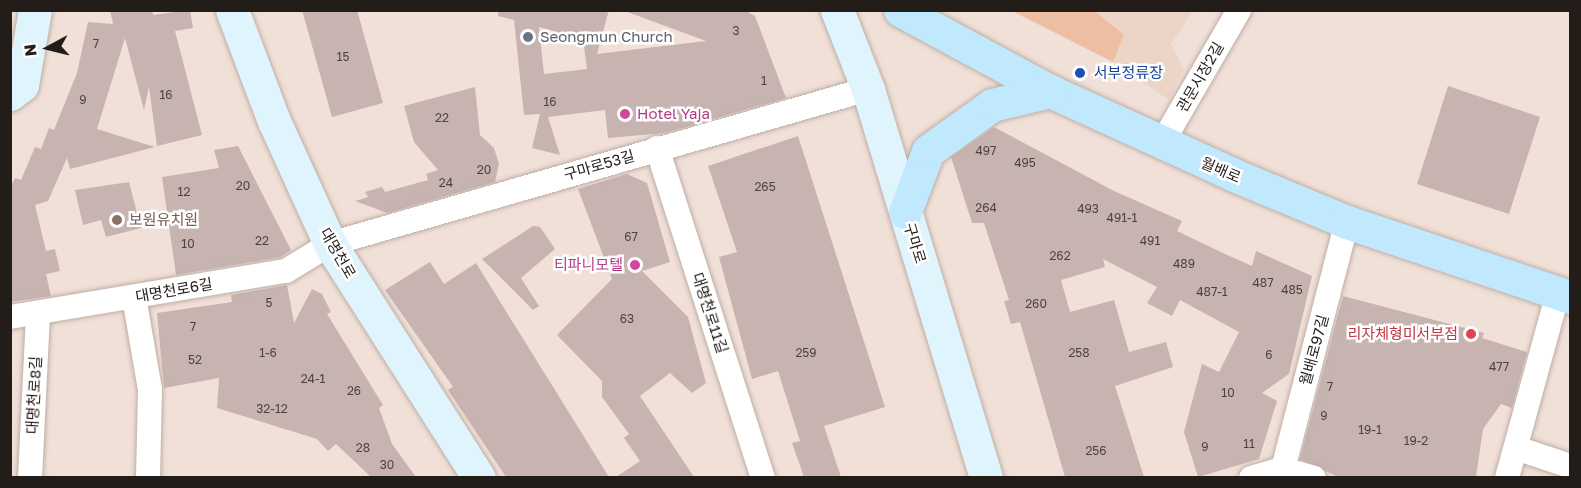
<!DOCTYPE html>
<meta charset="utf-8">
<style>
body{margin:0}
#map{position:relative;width:1581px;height:488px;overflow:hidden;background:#f1e0d7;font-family:"Golos Text","Noto Sans KR",sans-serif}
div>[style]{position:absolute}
.built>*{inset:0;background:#ecd5c7}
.green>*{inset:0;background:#ecbea2}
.building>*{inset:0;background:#c7b4b0}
.roads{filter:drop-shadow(0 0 2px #beaea5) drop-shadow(0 0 2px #beaea5)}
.street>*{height:24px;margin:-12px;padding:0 12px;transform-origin:12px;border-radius:12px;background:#fff}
.secondary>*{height:33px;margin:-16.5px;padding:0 16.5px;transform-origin:16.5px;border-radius:16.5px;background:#e0f4fe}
.primary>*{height:33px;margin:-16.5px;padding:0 16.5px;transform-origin:16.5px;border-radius:16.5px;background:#c0e9fd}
.dots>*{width:16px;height:16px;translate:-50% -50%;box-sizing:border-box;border:3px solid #fff;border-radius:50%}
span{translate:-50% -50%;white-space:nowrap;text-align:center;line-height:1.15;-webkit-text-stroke:5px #fff;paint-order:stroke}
.number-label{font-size:12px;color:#4c433f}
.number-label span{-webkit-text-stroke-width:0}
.worship-label{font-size:15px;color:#5b616d}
.left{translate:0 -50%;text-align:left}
.transit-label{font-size:15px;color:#164399}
.street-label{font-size:15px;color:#231d19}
.hotel-label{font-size:15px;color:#b23c85}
.right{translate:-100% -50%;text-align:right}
.education-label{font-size:15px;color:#785e54}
.health-label{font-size:15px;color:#be3a42}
.frame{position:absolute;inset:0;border:12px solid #231d19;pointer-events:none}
.north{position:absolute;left:18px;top:18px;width:60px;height:60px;-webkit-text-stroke:4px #fff;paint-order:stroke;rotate:263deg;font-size:16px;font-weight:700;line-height:24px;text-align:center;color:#231d19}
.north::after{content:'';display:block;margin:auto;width:21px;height:27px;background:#231d19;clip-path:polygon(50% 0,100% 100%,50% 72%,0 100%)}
</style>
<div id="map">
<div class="built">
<div style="clip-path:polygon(1095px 11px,1193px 11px,1171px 44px,1184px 69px,1169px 100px,1113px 62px,1124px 35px)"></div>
</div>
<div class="green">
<div style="clip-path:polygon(1012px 11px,1095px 11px,1124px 35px,1113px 62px)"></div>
</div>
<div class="building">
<div style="clip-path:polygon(110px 10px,152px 10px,153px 15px,190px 10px,193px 28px,175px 31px,202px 135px,157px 146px,149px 87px,144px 110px,125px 38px,97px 129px,155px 147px,70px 169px,67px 158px,48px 201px,35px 205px,46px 251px,55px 249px,60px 271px,46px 274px,51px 296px,10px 302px,10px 188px,15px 178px,21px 180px,35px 147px,41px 149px,49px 128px,54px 130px,77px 73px,88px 22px,113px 24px)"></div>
<div style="clip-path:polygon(302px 10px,357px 10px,383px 103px,332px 117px)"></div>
<div style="clip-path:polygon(evenodd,499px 10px,609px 10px,597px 54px,706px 41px,622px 10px,744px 10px,755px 16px,786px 98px,665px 133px,608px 138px,605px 110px,548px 117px,560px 155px,532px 148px,540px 114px,524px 115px,514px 20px,498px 16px,499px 10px,539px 27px,583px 39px,587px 69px,544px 74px,539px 27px)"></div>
<div style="clip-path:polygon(1448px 86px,1540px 117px,1509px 214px,1417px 184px)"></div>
<div style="clip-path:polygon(475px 87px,480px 135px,494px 148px,499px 164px,495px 182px,387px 213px,355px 201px,368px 197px,365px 192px,382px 187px,385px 192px,428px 180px,426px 174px,438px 170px,414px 142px,404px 106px)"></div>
<div style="clip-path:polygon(994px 127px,1114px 191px,1182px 221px,1177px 231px,1225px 254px,1252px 266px,1256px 251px,1312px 276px,1289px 374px,1262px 393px,1277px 401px,1259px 459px,1198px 477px,1184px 432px,1202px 364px,1219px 372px,1239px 332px,1180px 300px,1172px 316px,1147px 303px,1157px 287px,1103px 259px,1105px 267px,1061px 280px,1070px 312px,1114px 300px,1129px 352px,1166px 342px,1173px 367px,1115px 386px,1144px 477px,1065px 477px,1020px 322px,1011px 324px,1004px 301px,1009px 300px,984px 223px,972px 223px,951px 157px)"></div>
<div style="clip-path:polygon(798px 136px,885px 407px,824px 426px,841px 477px,804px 477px,792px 443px,800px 441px,778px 371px,752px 379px,719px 257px,737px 252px,708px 166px)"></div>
<div style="clip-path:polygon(238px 146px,291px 250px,281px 257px,176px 275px,162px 177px,219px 168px,214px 150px)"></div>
<div style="clip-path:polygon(627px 174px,647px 183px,670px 262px,642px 271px,688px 317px,706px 383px,692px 393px,670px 373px,640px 396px,694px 477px,616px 477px,640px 461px,624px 438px,629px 434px,602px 397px,602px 381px,557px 335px,612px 279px,578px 189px)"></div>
<div style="clip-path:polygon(129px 182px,141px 228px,106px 237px,101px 220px,83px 225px,75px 190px)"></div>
<div style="clip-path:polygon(533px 226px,540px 227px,555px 249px,521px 278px,539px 306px,533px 310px,482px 259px)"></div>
<div style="clip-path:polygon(430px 262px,444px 284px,476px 263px,609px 477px,506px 477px,448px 390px,453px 387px,385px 290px)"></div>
<div style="clip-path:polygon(287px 285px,294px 323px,312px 289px,322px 294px,331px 312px,327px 314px,383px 405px,379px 408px,392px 444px,416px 477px,371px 477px,336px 444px,328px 451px,317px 439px,217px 408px,219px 378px,164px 388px,157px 313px,232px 302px,231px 295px)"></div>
<div style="clip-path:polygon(1343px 296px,1484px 333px,1482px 338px,1527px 352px,1512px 408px,1501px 404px,1483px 429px,1476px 477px,1338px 477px,1300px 459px)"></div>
</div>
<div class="roads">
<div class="street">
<div style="left:1162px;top:143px;width:154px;rotate:-59.9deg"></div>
<div style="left:657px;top:148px;width:347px;rotate:72.2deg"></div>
<div style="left:134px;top:297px;width:94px;rotate:80.2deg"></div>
<div style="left:150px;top:390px;width:88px;rotate:91.3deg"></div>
<div style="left:10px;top:317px;width:280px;rotate:-9.5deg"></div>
<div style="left:286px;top:271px;width:52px;rotate:-31.5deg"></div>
<div style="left:330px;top:244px;width:560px;rotate:-16.07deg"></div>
<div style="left:1516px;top:448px;width:57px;rotate:18.4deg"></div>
<div style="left:30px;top:478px;width:165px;rotate:-87.2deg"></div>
<div style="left:1251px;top:478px;width:33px;rotate:-16deg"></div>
<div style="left:1283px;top:469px;width:32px;rotate:16deg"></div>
<div style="left:1286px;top:478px;width:9px;rotate:-108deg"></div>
<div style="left:1283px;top:469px;width:255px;rotate:-75.5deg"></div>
<div style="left:1507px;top:478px;width:192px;rotate:-74.6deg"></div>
</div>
<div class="secondary">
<div style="left:232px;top:10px;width:119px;rotate:69.3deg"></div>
<div style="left:274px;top:121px;width:135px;rotate:65.5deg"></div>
<div style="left:330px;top:244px;width:277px;rotate:57.5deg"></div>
<div style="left:837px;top:10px;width:85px;rotate:68.6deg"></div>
<div style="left:868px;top:89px;width:407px;rotate:73.1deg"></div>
<div style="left:10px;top:94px;width:15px;rotate:-37deg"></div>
<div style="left:22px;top:85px;width:76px;rotate:-80.2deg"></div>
</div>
<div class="primary">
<div style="left:900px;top:10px;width:170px;rotate:28.4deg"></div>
<div style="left:1050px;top:91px;width:202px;rotate:24.5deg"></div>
<div style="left:1234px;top:175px;width:122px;rotate:22.6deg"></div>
<div style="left:1347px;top:222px;width:235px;rotate:18.6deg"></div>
<div style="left:905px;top:212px;width:65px;rotate:-69.3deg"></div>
<div style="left:928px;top:151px;width:79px;rotate:-35.7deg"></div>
<div style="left:992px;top:105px;width:60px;rotate:-13.6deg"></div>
</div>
</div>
<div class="dots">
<div style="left:528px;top:37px;background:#6b7280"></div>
<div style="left:1080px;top:73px;background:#1a4fb4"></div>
<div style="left:625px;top:114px;background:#d1479c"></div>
<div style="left:117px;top:220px;background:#8d6e63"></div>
<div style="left:635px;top:265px;background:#d1479c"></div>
<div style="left:1471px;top:334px;background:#e0444e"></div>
</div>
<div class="number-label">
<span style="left:736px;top:31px">3</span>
<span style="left:96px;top:44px">7</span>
<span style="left:343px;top:57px">15</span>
<span style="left:764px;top:81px">1</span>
<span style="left:166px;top:95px">16</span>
<span style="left:83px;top:100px">9</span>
<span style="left:550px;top:102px">16</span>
<span style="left:442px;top:118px">22</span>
<span style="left:986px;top:151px">497</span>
<span style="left:1025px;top:163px">495</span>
<span style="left:484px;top:170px">20</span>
<span style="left:446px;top:183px">24</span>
<span style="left:243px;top:186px">20</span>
<span style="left:765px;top:187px">265</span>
<span style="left:184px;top:192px">12</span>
<span style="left:986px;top:208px">264</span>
<span style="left:1088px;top:209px">493</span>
<span style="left:1122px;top:218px">491-1</span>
<span style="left:631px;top:237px">67</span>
<span style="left:262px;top:241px">22</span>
<span style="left:1150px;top:241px">491</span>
<span style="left:188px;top:244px">10</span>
<span style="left:1060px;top:256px">262</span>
<span style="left:1184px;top:264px">489</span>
<span style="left:1263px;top:283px">487</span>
<span style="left:1292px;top:290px">485</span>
<span style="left:1212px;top:292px">487-1</span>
<span style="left:269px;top:303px">5</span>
<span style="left:1036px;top:304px">260</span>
<span style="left:627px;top:319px">63</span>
<span style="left:193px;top:327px">7</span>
<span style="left:268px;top:353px">1-6</span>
<span style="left:806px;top:353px">259</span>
<span style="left:1079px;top:353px">258</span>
<span style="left:1269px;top:355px">6</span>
<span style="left:195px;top:360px">52</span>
<span style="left:1499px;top:367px">477</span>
<span style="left:313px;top:379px">24-1</span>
<span style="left:1330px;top:387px">7</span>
<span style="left:354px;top:391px">26</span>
<span style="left:1228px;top:393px">10</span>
<span style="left:272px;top:409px">32-12</span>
<span style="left:1324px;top:416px">9</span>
<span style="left:1370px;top:430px">19-1</span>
<span style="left:1416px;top:441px">19-2</span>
<span style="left:1249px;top:444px">11</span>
<span style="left:1205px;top:447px">9</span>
<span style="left:363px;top:448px">28</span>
<span style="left:1096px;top:451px">256</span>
<span style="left:387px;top:465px">30</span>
</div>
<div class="worship-label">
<span class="left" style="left:540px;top:37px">Seongmun Church</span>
</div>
<div class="transit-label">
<span class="left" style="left:1094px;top:73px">서부정류장</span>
</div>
<div class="street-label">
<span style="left:1200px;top:77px;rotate:-60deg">관문시장2길</span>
<span style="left:599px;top:165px;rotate:-16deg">구마로53길</span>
<span style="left:1221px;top:170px;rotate:23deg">월배로</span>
<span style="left:915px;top:243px;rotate:73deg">구마로</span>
<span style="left:338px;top:253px;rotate:60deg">대명천로</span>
<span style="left:174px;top:290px;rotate:-10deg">대명천로6길</span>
<span style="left:710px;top:313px;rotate:72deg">대명천로11길</span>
<span style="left:1314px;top:350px;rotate:-75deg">월배로97길</span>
<span style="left:34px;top:395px;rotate:-87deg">대명천로8길</span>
</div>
<div class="hotel-label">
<span class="left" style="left:637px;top:114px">Hotel Yaja</span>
<span class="right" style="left:623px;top:265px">티파니모텔</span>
</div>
<div class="education-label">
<span class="left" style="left:129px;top:220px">보원유치원</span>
</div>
<div class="health-label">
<span class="right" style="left:1458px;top:334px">리자체형미서부점</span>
</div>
<div class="frame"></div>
<div class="north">N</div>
</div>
